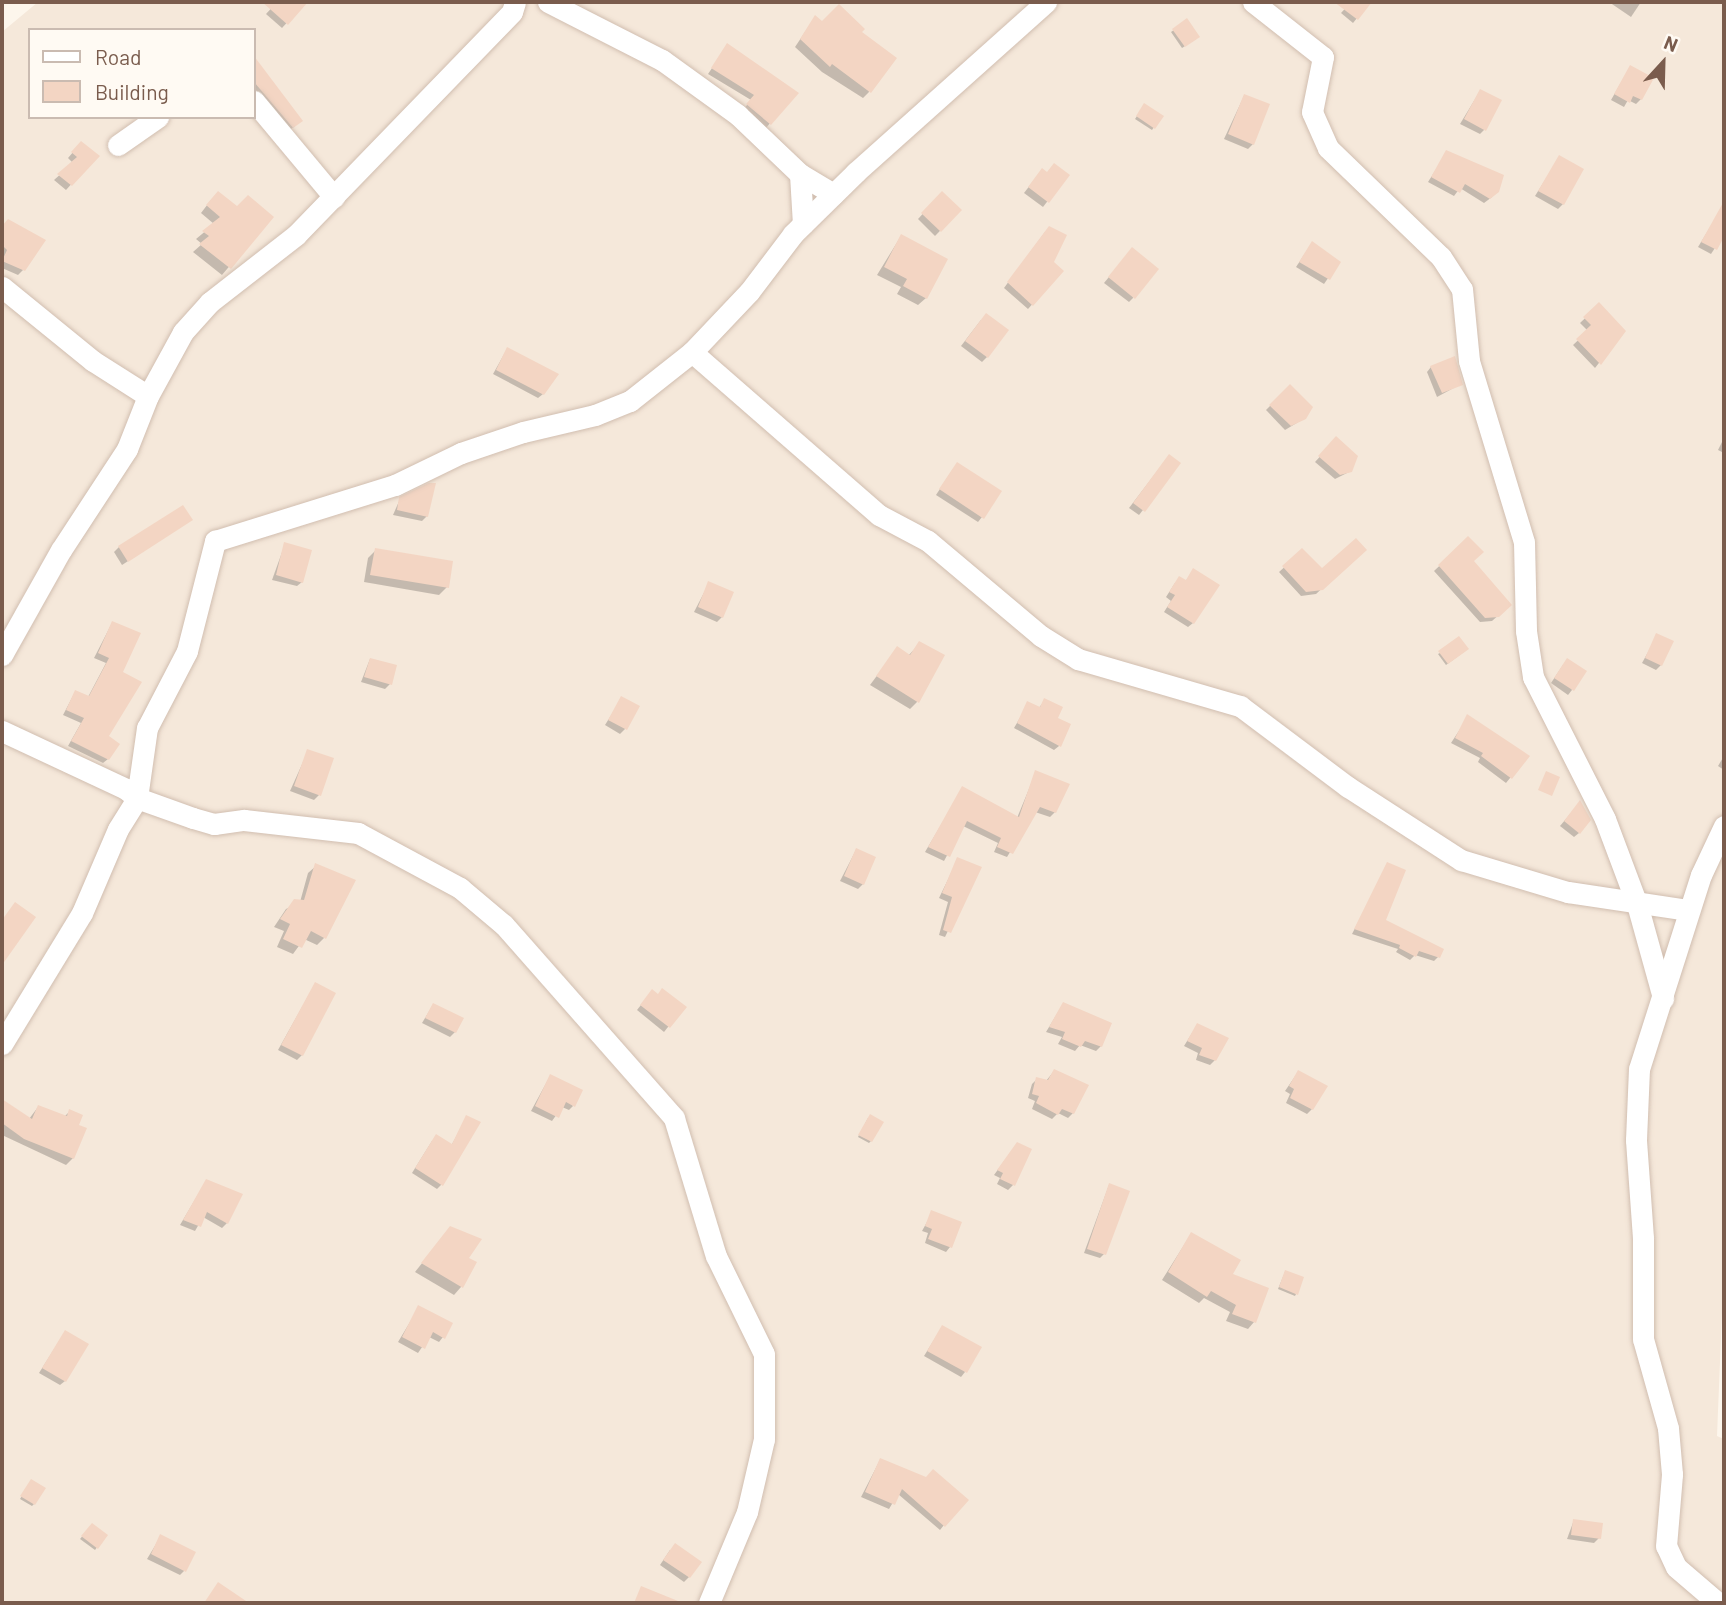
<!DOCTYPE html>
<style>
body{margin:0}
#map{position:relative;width:1726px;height:1605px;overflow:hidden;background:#fdf6ec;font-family:Barlow,sans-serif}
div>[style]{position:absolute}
.residential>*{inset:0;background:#f5e8da}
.shadow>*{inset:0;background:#0003}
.building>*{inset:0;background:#f3d5c3}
.roads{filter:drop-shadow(0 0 2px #d1beb0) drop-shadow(0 0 2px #d1beb0)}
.street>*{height:21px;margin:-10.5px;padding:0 10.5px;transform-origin:10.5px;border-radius:10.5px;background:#fff}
span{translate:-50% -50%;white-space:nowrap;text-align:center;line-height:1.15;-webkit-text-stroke:5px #fffaf3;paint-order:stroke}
.frame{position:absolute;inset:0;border:4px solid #7a5c4d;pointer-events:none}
.legend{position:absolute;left:28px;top:28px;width:228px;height:91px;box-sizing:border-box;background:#fffaf3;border:2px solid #cabbb1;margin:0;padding:9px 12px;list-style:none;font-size:21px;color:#7a5c4d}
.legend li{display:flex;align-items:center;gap:14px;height:35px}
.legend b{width:35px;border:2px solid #cabbb1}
.north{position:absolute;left:1628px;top:28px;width:70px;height:70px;-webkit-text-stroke:5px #fffaf3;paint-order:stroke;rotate:22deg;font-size:19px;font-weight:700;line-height:28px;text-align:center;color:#7a5c4d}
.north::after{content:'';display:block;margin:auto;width:24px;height:32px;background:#7a5c4d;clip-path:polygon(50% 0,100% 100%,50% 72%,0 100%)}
</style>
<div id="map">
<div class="residential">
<div style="clip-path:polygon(evenodd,38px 2px,1724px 2px,1724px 1263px,1717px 1436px,1724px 1439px,1724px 1603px,2px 1603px,2px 32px,38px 2px,30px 30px,254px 30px,254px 117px,30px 117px,30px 30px)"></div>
</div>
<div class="shadow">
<div style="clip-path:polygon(277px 2px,302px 2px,304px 4px,282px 28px,266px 14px)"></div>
<div style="clip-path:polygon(1351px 2px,1370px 2px,1353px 23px,1341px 13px)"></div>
<div style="clip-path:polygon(1609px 2px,1641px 2px,1631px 17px)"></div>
<div style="clip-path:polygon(815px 17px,822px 24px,860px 33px,869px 92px,863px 98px,822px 72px,795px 47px)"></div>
<div style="clip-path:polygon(1187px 21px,1196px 39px,1182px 48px,1171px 32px)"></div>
<div style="clip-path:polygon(727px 46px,796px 93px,765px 129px,743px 110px,751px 100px,708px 74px)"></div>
<div style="clip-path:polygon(256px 62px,295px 126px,288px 131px,254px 91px)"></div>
<div style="clip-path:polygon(1630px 67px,1641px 99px,1636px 104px,1628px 100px,1624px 107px,1611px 100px)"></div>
<div style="clip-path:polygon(1480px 91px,1484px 130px,1480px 134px,1460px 124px)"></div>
<div style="clip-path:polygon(1244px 96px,1253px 144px,1248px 149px,1224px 139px)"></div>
<div style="clip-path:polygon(1143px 107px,1161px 117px,1152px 130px,1135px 119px)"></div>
<div style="clip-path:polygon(81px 143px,97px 156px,66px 190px,54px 180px,73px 163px,68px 158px)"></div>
<div style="clip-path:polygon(1447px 152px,1492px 197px,1484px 203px,1460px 188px,1454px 196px,1428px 182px)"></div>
<div style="clip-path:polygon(1559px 158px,1563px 204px,1558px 209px,1535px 196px)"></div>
<div style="clip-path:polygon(1038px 175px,1067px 176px,1043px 207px,1024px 193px)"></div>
<div style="clip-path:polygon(942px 193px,960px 210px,935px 236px,918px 219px)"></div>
<div style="clip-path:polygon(211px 200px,271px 217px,222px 275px,193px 252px,202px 244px,196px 239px,214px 224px,201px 213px)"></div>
<div style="clip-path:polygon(9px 221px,23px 270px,18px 275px,2px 268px,2px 228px)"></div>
<div style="clip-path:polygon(1714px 221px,1724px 227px,1724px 234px,1711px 254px,1698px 247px)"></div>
<div style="clip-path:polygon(1045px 232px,1052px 262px,1062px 271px,1028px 309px,1004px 288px)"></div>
<div style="clip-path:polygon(901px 236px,926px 298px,918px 305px,897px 294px,901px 287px,877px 275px)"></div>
<div style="clip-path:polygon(1312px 243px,1339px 262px,1324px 284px,1296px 267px)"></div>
<div style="clip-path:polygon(1128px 254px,1133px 298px,1129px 302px,1104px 283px)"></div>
<div style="clip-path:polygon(1599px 305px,1624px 331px,1595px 368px,1573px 345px,1588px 331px,1580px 323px)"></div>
<div style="clip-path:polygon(981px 320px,987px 357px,982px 362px,961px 346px)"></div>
<div style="clip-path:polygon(507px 349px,543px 394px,538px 398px,493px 374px)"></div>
<div style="clip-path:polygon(1431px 367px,1461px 384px,1437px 397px,1427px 372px)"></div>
<div style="clip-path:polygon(1290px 386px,1305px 418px,1285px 430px,1266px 410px)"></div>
<div style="clip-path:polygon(1337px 438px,1351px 471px,1335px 479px,1315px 462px)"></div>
<div style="clip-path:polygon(1724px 438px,1724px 453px,1718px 450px)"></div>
<div style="clip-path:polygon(1165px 461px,1143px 510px,1139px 515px,1129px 508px)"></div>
<div style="clip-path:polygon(953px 469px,982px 517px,978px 522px,936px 495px)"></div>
<div style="clip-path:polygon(400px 499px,427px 516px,422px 521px,393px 515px)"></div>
<div style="clip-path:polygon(191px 520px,122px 565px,114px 552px,119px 547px)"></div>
<div style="clip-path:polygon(1468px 539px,1472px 561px,1510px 605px,1492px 621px,1480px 622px,1434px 571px)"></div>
<div style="clip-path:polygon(285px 544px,302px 582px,297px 586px,272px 580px)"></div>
<div style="clip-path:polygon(376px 550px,447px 587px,439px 595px,364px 582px,368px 558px)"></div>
<div style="clip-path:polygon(1364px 550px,1316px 594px,1301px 596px,1279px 572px,1302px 551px,1321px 571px)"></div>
<div style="clip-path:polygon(1194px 570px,1193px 623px,1188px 627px,1164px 612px,1171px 601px,1166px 597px,1175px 583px,1185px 582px)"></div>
<div style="clip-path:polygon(709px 583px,722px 617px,717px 622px,694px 612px)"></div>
<div style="clip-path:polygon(112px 623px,121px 673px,107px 737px,108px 759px,103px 763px,68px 746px,81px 723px,63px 715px,75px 692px,88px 697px,106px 663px,94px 658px)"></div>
<div style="clip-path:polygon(1657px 636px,1661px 665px,1656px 670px,1642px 663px)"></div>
<div style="clip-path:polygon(920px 643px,917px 702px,910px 709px,870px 685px,897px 649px,908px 656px)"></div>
<div style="clip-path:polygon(1465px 651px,1446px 665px,1438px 654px,1440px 653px)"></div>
<div style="clip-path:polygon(370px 659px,390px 684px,385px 689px,361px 682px)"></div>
<div style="clip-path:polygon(1563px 665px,1572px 690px,1568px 695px,1551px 683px)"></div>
<div style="clip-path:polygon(622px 698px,625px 729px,620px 734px,605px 725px)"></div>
<div style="clip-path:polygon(1045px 700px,1056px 719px,1059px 746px,1054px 750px,1014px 728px,1028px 704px,1038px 709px)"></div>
<div style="clip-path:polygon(1468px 717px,1527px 757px,1506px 783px,1478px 762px,1480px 758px,1451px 743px)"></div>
<div style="clip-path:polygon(308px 751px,319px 795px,314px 800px,290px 791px)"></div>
<div style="clip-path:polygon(1724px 756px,1724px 770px,1718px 766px)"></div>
<div style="clip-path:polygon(1036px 772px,1055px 812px,1050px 817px,1035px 812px,1007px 857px,994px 852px,998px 843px,963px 826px,944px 861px,925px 852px,963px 788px,1017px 818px)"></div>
<div style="clip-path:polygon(1576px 807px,1579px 833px,1574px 837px,1560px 826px)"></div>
<div style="clip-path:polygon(856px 850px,863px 884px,858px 889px,840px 881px)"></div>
<div style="clip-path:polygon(958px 859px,979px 868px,945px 937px,939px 935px,948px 902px,939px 898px)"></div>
<div style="clip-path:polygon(1388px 864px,1384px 921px,1438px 957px,1434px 961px,1415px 955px,1410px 960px,1396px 952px,1398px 949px,1352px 934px)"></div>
<div style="clip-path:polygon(316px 866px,324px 938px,317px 945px,304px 939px,293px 954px,277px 947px,284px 931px,274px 927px,286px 909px,300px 902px,308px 873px)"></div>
<div style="clip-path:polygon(315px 984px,302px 1055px,297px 1060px,278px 1050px)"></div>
<div style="clip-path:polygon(648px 996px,684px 1007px,664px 1032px,637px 1010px)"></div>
<div style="clip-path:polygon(1063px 1004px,1101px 1046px,1096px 1051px,1080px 1045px,1075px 1051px,1058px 1044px,1062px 1037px,1046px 1032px)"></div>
<div style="clip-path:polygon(433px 1005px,455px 1032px,450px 1037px,422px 1023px)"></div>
<div style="clip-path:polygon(1197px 1025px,1215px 1060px,1210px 1065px,1196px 1060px,1198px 1053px,1184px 1046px)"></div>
<div style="clip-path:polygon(1054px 1071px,1073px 1113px,1068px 1118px,1058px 1113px,1052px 1119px,1032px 1109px,1035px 1101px,1028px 1098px,1032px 1084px,1037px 1079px,1046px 1081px)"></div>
<div style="clip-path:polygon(1298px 1072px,1312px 1109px,1307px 1114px,1286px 1103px,1290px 1094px,1285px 1091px)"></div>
<div style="clip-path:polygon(550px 1076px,573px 1106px,569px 1110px,562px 1107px,552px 1121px,531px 1111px)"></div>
<div style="clip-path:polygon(2px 1101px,29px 1119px,38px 1107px,64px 1117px,70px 1111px,77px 1126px,73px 1158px,66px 1165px,2px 1135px)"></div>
<div style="clip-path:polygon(467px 1117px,479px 1122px,441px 1185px,437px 1189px,412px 1173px,432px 1141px,451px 1146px)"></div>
<div style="clip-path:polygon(868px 1118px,871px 1141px,869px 1143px,858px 1137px)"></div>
<div style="clip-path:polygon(1013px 1149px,1013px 1185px,1008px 1190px,997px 1184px,1000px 1178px,994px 1175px)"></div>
<div style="clip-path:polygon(206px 1181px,227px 1223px,222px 1228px,203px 1217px,195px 1231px,180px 1225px)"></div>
<div style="clip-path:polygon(1109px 1185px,1104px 1254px,1100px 1258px,1084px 1253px)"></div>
<div style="clip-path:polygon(932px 1213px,950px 1247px,946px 1252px,925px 1243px,928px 1233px,922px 1231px)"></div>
<div style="clip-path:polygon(450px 1228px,467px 1259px,461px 1287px,454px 1295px,415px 1272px)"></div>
<div style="clip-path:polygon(1191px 1234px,1230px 1275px,1254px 1322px,1248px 1329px,1226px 1321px,1230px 1312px,1204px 1298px,1199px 1303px,1162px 1280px)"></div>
<div style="clip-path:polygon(1285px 1272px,1296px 1294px,1295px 1296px,1278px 1289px)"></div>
<div style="clip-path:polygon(419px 1307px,443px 1337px,439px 1342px,429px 1337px,418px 1353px,398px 1342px)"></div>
<div style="clip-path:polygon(942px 1327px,965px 1372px,961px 1377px,924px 1356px)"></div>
<div style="clip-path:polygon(65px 1332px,65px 1381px,60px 1385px,39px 1373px)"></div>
<div style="clip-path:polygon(880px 1460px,944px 1525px,940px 1530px,898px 1494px,889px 1509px,861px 1497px)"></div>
<div style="clip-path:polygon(30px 1483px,34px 1504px,32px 1506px,20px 1499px)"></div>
<div style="clip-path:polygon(1574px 1520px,1599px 1538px,1594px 1543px,1567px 1539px)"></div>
<div style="clip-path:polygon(92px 1525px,106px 1535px,95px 1550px,80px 1539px)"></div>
<div style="clip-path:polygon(161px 1536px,185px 1570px,180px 1575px,147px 1559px)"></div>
<div style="clip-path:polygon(670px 1550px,689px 1577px,684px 1582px,660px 1565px)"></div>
</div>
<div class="building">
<div style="clip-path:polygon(262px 2px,308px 2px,288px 25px)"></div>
<div style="clip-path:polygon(1334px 2px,1372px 2px,1358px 20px)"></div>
<div style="clip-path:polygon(839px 4px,865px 29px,862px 32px,897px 58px,871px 93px,832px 64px,830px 67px,800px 39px,815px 15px,822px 21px)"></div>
<div style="clip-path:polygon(1187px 18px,1200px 37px,1185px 47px,1172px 29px)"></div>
<div style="clip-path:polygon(727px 43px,799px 93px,771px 125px,746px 104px,754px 95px,711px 68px)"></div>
<div style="clip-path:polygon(254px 56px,303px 121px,293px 128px,254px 82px)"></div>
<div style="clip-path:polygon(1630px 65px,1654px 78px,1642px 100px,1633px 96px,1630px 103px,1614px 94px)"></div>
<div style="clip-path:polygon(1480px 89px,1502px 100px,1486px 131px,1464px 119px)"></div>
<div style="clip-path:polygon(1244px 94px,1270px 104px,1254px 145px,1228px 134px)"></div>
<div style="clip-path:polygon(1144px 103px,1164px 116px,1155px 129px,1136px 116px)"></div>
<div style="clip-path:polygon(81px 141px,100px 156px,72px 186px,57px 174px,77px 157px,71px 152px)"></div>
<div style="clip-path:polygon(1446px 150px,1504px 175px,1499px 192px,1490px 199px,1465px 184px,1460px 193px,1431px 177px)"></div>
<div style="clip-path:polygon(1559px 155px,1584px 169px,1564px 205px,1538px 191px)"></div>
<div style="clip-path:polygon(1054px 163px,1070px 175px,1049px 203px,1028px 187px,1042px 168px,1047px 172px)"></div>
<div style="clip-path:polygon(218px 191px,237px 206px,248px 195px,274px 217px,231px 269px,199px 244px,209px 236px,202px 231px,220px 217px,206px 205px)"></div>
<div style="clip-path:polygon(942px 191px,962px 210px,941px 232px,921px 213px)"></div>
<div style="clip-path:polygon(1724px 201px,1724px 237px,1717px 250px,1701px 242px)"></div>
<div style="clip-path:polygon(8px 219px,46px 240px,25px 271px,2px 261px,7px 250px,2px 245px,2px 226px)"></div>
<div style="clip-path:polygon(1049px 226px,1067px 235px,1054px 262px,1064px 271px,1033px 306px,1007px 282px)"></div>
<div style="clip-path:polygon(901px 234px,948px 259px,927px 299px,903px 286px,907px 279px,884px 267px)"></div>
<div style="clip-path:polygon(1312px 241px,1341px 262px,1330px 280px,1299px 262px)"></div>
<div style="clip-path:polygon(1132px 247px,1159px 269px,1135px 299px,1108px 277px)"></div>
<div style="clip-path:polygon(1599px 302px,1626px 331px,1601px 365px,1576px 339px,1591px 325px,1583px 317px)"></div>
<div style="clip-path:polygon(986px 313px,1009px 330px,988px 358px,965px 341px)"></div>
<div style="clip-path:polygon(507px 347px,559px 374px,544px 395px,496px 370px)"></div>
<div style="clip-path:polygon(1455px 356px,1463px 385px,1442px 393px,1430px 366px)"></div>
<div style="clip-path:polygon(1290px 384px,1313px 407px,1306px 419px,1291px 426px,1269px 405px)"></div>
<div style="clip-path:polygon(1336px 436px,1358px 456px,1352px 472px,1340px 475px,1318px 456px)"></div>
<div style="clip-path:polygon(1169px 454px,1181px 463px,1145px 512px,1133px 503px)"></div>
<div style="clip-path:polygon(957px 462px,1002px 491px,984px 519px,939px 489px)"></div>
<div style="clip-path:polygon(429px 483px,436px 483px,428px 517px,397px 510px,399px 497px)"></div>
<div style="clip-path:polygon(183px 505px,193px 520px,128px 562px,118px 546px)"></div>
<div style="clip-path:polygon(1468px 536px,1484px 552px,1474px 561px,1512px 605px,1499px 617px,1485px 618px,1438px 565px)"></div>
<div style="clip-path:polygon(1356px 538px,1367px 550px,1323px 590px,1306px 592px,1282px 566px,1302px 548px,1322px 568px)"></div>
<div style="clip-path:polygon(284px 542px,312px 550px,303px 583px,276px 575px)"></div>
<div style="clip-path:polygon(375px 548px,453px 561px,449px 588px,370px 575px)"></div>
<div style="clip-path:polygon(1193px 568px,1220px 585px,1194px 624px,1167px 607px,1175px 595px,1169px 592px,1179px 576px,1186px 580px)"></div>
<div style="clip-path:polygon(708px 581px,734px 592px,723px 618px,698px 607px)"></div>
<div style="clip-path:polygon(112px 621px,141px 633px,123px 672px,142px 682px,109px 736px,120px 744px,109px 760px,71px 741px,84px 718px,66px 710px,75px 690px,89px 696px,109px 658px,98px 653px)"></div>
<div style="clip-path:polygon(1656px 633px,1674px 641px,1662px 666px,1645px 658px)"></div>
<div style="clip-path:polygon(1459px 636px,1469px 649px,1448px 664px,1438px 651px)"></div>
<div style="clip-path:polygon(919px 641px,945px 655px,919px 703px,876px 676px,897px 646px,910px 655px)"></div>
<div style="clip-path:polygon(370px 658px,397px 665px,392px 685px,364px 677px)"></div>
<div style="clip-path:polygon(1567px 658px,1587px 671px,1574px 691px,1554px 678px)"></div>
<div style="clip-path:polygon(621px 696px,640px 706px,627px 730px,608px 720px)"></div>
<div style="clip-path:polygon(1044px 698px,1063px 707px,1058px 718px,1071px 724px,1061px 747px,1017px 723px,1027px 701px,1040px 707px)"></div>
<div style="clip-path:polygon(1467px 714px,1530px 756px,1512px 779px,1481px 756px,1483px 753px,1455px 738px)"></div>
<div style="clip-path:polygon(307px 749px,334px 758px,321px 796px,294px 786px)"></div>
<div style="clip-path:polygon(1035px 770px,1070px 784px,1056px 813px,1040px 807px,1013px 854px,997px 847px,1001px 838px,967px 821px,950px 857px,928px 847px,962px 786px,1019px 817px)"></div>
<div style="clip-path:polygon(1546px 771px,1560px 777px,1552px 796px,1538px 790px)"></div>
<div style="clip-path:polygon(1580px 800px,1591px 820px,1580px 834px,1564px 821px)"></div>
<div style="clip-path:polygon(856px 848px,876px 857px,864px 885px,844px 876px)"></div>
<div style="clip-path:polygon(957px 857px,982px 867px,951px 933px,943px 930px,952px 897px,942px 893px)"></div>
<div style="clip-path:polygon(1387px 862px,1406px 870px,1386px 920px,1444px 949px,1440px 958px,1419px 951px,1416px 957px,1399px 948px,1400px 945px,1354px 929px)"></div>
<div style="clip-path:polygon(315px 863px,356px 880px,326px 939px,311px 931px,302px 948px,283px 939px,290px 924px,280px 919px,294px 899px,304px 900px)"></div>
<div style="clip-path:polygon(15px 902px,36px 917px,2px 965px,2px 920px)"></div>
<div style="clip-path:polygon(315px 982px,336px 993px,303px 1056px,281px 1045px)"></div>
<div style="clip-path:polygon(662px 988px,687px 1007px,670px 1028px,640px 1005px,652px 989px,658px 994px)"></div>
<div style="clip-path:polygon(1063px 1002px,1112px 1023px,1102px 1047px,1085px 1041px,1081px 1047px,1062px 1039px,1065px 1032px,1049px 1027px)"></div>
<div style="clip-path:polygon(433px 1003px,464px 1018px,456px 1033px,425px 1018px)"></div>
<div style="clip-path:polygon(1197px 1023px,1229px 1038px,1216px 1061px,1199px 1055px,1202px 1048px,1187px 1041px)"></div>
<div style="clip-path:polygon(1054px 1069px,1089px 1085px,1074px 1114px,1062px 1109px,1058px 1115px,1036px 1103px,1039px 1096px,1032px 1094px,1036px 1077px,1048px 1080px)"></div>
<div style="clip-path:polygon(1298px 1070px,1328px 1086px,1313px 1110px,1290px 1098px,1294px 1089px,1289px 1086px)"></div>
<div style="clip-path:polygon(550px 1074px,583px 1090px,575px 1107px,566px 1102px,559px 1118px,535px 1106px)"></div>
<div style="clip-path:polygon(2px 1099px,32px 1119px,38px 1105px,67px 1116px,69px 1109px,83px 1115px,79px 1125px,87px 1128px,74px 1159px,24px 1139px,2px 1123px)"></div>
<div style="clip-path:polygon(870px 1114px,884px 1122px,872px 1142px,858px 1135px)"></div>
<div style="clip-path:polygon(466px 1115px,481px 1122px,443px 1186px,415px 1168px,436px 1134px,452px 1144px)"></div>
<div style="clip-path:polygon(1017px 1142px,1032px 1149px,1015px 1186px,1000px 1179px,1003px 1173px,997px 1170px)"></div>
<div style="clip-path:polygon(206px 1179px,243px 1194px,228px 1224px,207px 1212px,201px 1227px,183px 1220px)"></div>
<div style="clip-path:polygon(1109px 1183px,1130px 1191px,1106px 1255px,1087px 1249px)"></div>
<div style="clip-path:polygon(931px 1210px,962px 1222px,952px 1248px,928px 1239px,932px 1229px,925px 1226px)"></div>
<div style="clip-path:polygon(450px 1226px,482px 1239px,469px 1258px,477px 1262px,463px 1288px,421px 1263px)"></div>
<div style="clip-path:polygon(1191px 1232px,1241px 1260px,1233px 1274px,1269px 1288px,1256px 1323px,1232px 1314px,1236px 1305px,1211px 1291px,1207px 1297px,1168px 1272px)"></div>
<div style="clip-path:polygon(1285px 1270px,1304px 1277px,1298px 1295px,1279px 1287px)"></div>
<div style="clip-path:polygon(418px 1305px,453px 1323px,445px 1339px,433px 1332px,425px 1349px,402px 1337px)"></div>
<div style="clip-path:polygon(942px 1325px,982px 1347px,967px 1373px,927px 1351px)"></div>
<div style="clip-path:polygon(65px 1330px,89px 1344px,66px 1382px,42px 1368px)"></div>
<div style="clip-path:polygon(880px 1458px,926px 1477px,933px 1469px,969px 1500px,945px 1527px,902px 1489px,895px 1505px,865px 1492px)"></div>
<div style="clip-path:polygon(31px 1479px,46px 1488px,35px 1505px,20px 1496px)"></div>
<div style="clip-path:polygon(1573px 1519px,1603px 1523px,1601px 1539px,1571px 1535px)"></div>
<div style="clip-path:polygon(92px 1523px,108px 1535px,98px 1549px,81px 1536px)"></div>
<div style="clip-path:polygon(160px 1534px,196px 1552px,186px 1572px,151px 1554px)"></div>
<div style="clip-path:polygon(675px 1543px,702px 1562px,690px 1578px,663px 1560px)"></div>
<div style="clip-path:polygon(218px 1582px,249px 1603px,204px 1603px)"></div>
<div style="clip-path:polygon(641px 1586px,683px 1603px,634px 1603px)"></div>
</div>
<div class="roads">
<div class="street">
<div style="left:548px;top:2px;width:128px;rotate:27deg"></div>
<div style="left:662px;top:60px;width:94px;rotate:35.9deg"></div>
<div style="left:738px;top:115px;width:86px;rotate:43.6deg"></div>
<div style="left:800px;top:174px;width:39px;rotate:31deg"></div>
<div style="left:1253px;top:2px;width:89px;rotate:38.2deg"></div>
<div style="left:1323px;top:57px;width:56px;rotate:101.3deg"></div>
<div style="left:1312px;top:112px;width:39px;rotate:66deg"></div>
<div style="left:1328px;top:148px;width:157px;rotate:44deg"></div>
<div style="left:1441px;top:257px;width:38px;rotate:57deg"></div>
<div style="left:1462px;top:289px;width:72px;rotate:84.4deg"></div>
<div style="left:1469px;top:361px;width:189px;rotate:73.1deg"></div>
<div style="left:1524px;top:542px;width:89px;rotate:88.7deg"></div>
<div style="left:1526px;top:631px;width:47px;rotate:81.3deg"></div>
<div style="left:1533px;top:677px;width:159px;rotate:63.1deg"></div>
<div style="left:1605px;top:819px;width:91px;rotate:69.4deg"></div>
<div style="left:1637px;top:904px;width:98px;rotate:74.5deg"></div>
<div style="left:254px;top:101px;width:125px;rotate:50.2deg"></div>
<div style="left:118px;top:145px;width:49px;rotate:-35deg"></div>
<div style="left:800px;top:174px;width:50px;rotate:86.6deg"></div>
<div style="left:2px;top:287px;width:117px;rotate:39.1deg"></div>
<div style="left:93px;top:361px;width:65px;rotate:32.5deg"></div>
<div style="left:692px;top:352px;width:248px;rotate:41.1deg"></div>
<div style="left:879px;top:515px;width:55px;rotate:28deg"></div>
<div style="left:928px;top:541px;width:148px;rotate:40.1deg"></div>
<div style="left:1041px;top:636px;width:44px;rotate:31.9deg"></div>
<div style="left:1078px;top:659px;width:169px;rotate:16.2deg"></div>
<div style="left:1240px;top:706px;width:135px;rotate:36.9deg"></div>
<div style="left:1348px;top:787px;width:135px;rotate:32.9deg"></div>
<div style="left:1461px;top:860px;width:112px;rotate:16.7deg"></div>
<div style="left:1568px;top:892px;width:122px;rotate:8.5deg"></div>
<div style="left:2px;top:655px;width:120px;rotate:-60.7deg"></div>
<div style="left:61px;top:550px;width:121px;rotate:-56.8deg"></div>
<div style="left:127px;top:449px;width:57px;rotate:-68.4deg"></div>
<div style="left:148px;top:396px;width:73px;rotate:-61.3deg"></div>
<div style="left:183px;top:332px;width:40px;rotate:-48deg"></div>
<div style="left:210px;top:302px;width:109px;rotate:-37.9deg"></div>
<div style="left:296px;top:235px;width:310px;rotate:-45.9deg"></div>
<div style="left:512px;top:12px;width:10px;rotate:-73deg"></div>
<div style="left:2px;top:731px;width:137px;rotate:25.1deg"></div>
<div style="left:126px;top:789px;width:14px;rotate:39deg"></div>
<div style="left:137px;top:798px;width:59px;rotate:19.7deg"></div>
<div style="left:193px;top:818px;width:22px;rotate:16deg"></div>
<div style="left:214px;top:824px;width:30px;rotate:-8deg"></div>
<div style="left:244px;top:820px;width:115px;rotate:6.5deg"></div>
<div style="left:358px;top:833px;width:116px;rotate:28.3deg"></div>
<div style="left:460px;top:888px;width:57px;rotate:40.1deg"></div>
<div style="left:504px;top:925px;width:257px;rotate:48.6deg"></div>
<div style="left:674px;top:1118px;width:144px;rotate:73.1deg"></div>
<div style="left:716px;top:1256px;width:109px;rotate:63.9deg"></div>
<div style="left:764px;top:1354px;width:85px;rotate:90deg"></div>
<div style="left:764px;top:1439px;width:75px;rotate:103.1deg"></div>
<div style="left:747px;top:1512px;width:99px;rotate:112.7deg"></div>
<div style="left:2px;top:1044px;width:153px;rotate:-58.6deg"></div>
<div style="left:82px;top:913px;width:91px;rotate:-66.8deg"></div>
<div style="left:118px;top:829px;width:36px;rotate:-58deg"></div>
<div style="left:137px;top:798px;width:71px;rotate:-81.9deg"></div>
<div style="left:147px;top:728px;width:87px;rotate:-62.5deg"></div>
<div style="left:187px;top:651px;width:114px;rotate:-75.7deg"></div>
<div style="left:215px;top:541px;width:189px;rotate:-17.3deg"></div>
<div style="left:395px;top:485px;width:73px;rotate:-25.9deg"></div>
<div style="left:461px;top:453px;width:65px;rotate:-18.7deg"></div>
<div style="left:523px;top:432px;width:74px;rotate:-13.3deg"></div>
<div style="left:595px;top:415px;width:38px;rotate:-22deg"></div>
<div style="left:630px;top:401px;width:79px;rotate:-38.3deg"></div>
<div style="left:692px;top:352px;width:83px;rotate:-46.5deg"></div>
<div style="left:749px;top:292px;width:73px;rotate:-52.8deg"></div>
<div style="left:793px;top:234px;width:88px;rotate:-44.5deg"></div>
<div style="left:856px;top:172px;width:255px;rotate:-41.8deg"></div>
<div style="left:1718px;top:1603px;width:55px;rotate:-139.4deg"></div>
<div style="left:1676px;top:1567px;width:23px;rotate:-115deg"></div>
<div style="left:1666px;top:1546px;width:72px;rotate:-85.2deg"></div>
<div style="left:1672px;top:1474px;width:46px;rotate:-95deg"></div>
<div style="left:1668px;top:1428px;width:92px;rotate:-105.7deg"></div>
<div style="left:1643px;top:1339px;width:101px;rotate:-90deg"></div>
<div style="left:1643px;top:1238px;width:98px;rotate:-94.1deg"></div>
<div style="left:1636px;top:1140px;width:71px;rotate:-87.6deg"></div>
<div style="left:1639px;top:1069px;width:204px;rotate:-72.3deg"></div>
<div style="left:1701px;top:875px;width:54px;rotate:-64.9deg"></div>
</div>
</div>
<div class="frame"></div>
<ul class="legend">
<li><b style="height:9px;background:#fff"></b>Road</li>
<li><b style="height:19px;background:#f3d5c3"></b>Building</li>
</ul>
<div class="north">N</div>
</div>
